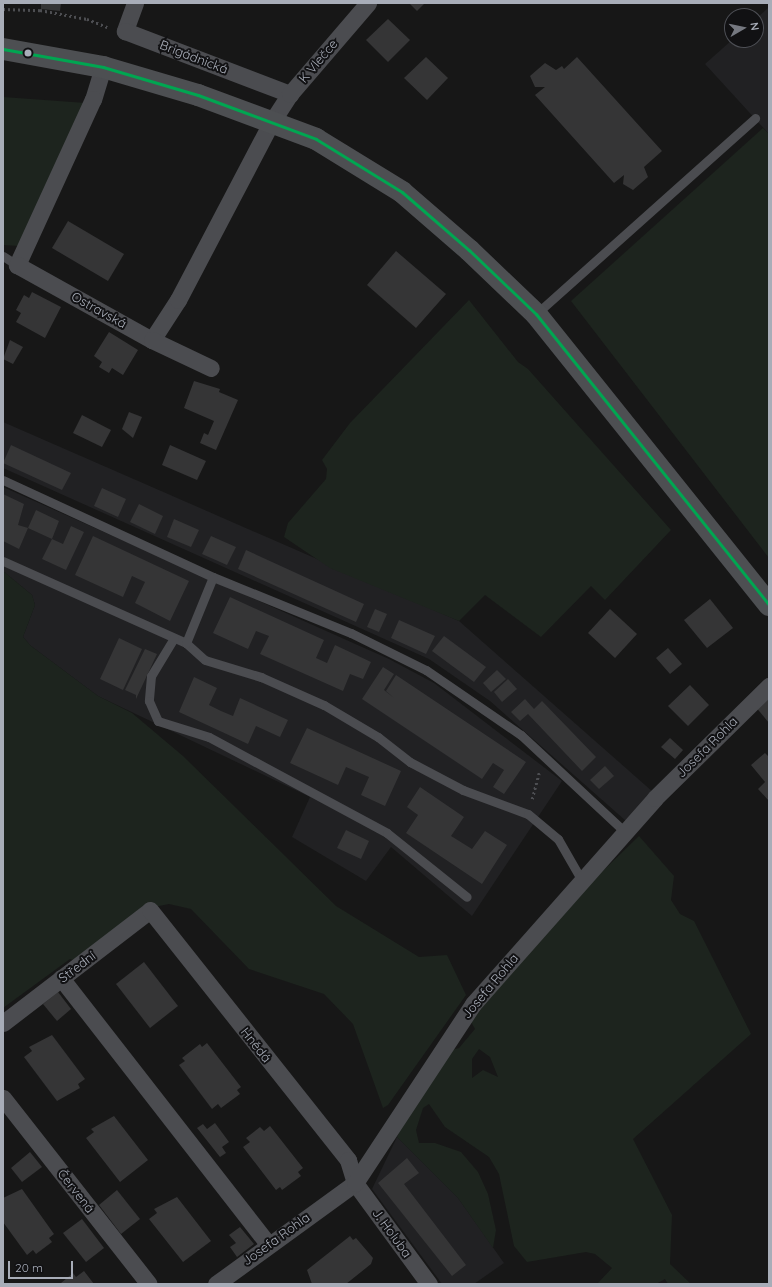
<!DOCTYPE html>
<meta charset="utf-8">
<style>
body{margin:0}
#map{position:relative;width:772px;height:1287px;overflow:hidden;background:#171717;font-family:Quicksand,sans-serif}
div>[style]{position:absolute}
.built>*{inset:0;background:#212123}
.green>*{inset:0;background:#1d241e}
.building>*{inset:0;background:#353536}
.path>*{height:2.5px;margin-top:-1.25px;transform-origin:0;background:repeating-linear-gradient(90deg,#4d4e52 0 2px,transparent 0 5px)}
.lane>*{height:9px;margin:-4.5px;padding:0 4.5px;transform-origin:4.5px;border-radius:4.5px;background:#4b4c50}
.street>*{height:17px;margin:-8.5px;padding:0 8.5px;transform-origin:8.5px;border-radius:8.5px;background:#4b4c50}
.primary>*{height:22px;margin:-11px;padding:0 11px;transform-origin:11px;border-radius:11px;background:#4d4f52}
.bus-1>*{height:3px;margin:-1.5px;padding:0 1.5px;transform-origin:1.5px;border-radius:1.5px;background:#00a651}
.dots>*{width:11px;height:11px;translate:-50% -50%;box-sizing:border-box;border:2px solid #111113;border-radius:50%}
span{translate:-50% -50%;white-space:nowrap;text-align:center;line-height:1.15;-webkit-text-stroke:4px #111113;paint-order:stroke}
.street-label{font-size:13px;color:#a8adb8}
.frame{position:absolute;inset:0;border:4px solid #a8adb8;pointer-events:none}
.north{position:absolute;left:724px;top:8px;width:40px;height:40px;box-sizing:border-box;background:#111113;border:1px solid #4d4f55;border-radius:50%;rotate:81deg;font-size:11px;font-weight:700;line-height:16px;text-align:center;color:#a8adb8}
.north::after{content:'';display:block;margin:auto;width:14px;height:18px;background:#757880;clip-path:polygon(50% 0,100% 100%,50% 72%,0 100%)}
.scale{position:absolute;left:8px;top:1261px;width:65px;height:18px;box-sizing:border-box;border:2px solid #a8adb8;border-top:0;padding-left:5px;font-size:12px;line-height:14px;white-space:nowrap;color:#a8adb8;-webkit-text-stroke:3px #111113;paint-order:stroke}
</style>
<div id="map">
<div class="built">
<div style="clip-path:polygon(769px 7px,769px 134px,705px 64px,732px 40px,756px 40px,756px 19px)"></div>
<div style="clip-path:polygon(3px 422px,459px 621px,653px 792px,626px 821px,490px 701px,429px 659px,3px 468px)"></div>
<div style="clip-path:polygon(3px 487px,389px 659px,434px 683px,562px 781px,472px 916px,391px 847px,366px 881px,292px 837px,310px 797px,98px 696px,31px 646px,23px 637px,35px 605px,32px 595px,3px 571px)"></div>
<div style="clip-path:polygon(397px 1137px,458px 1198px,504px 1263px,474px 1284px,442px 1284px,372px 1189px)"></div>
</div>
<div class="green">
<div style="clip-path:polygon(3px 97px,86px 103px,19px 246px,3px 245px)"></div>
<div style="clip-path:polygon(763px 128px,769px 134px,769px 558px,571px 301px)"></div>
<div style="clip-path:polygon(469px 300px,518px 362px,528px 369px,671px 530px,605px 600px,591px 586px,541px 637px,485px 595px,459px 621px,330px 568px,284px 537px,288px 523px,326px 479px,327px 469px,322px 460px,350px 423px)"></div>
<div style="clip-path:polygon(3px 571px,32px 595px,35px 605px,23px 637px,31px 646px,98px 696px,132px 713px,183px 756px,336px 906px,419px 957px,447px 955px,466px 995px,388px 1105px,383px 1108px,353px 1024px,324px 994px,249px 969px,191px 909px,169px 904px,154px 907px,79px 962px,70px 959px,3px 1008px)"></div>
<div style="clip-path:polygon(evenodd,639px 836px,674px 876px,671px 900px,680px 914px,694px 921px,751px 1034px,633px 1139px,672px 1215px,670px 1264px,691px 1284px,668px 1284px,665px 1279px,656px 1284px,586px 1284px,598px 1283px,612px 1268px,595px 1254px,586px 1252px,527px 1262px,514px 1246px,499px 1174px,489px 1157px,445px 1127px,429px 1104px,423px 1108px,416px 1130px,419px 1143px,435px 1143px,461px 1152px,478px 1172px,488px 1194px,496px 1230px,493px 1248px,458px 1198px,397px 1137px,409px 1110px,447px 1051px,459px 1048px,475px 1029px,470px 1020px,578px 895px,639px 836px,479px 1049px,490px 1057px,498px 1077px,483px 1070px,472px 1078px,472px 1059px,479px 1049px)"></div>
</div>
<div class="building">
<div style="clip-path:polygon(41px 3px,61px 3px,60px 11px,41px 9px)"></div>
<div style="clip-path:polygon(409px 3px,425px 3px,417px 11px)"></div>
<div style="clip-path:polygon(388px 19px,410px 40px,388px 62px,366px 40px)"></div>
<div style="clip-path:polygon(426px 57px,448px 78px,427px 100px,404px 78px)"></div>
<div style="clip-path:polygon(577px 57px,662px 151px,644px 167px,648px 177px,633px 190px,623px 184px,624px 175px,614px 183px,535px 95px,545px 87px,535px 87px,530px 76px,545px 63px,556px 70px,562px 66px,564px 69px)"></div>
<div style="clip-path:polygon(68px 221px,124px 254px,108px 281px,52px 248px)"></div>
<div style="clip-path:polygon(396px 251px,446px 294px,416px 328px,367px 285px)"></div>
<div style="clip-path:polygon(32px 292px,61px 307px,45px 338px,16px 322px,21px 313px,16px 310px,24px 295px,29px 298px)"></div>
<div style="clip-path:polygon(109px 332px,138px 350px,123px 375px,112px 368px,109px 373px,99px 367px,102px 362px,94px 356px)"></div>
<div style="clip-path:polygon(10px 340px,23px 347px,13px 364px,3px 359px)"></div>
<div style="clip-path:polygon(194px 381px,220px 389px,219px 392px,238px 400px,216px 450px,200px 443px,204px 433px,208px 435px,214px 421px,184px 408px)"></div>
<div style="clip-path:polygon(129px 412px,142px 417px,133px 438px,122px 429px)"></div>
<div style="clip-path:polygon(82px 415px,111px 430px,102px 447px,73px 433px)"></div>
<div style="clip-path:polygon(11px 445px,71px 473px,62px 490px,3px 463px)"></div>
<div style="clip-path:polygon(170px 445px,206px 461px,197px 480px,162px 465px)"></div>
<div style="clip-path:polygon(102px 488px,126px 499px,118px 517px,94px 506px)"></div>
<div style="clip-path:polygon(3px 494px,24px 504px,18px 525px,28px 528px,36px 510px,59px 521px,52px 539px,63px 544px,71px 526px,84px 532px,66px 570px,42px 559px,52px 539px,28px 528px,19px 549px,3px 541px)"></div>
<div style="clip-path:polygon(139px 504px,163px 516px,155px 534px,130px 522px)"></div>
<div style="clip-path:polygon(174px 519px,199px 530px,191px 547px,167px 537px)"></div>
<div style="clip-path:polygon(93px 536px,189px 581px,170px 621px,135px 603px,145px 582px,132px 576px,123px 597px,75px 575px)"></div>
<div style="clip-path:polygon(211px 536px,236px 547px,227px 565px,202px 554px)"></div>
<div style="clip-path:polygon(246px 550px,364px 604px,356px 622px,238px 569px)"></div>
<div style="clip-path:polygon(230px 597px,324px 640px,316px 658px,327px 663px,335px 645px,371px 662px,363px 679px,350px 674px,343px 691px,260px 654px,269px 636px,256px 631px,248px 649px,213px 633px)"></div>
<div style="clip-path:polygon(710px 599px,733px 628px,707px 648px,684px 620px)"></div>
<div style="clip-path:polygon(375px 609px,387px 614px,379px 632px,367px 627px)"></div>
<div style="clip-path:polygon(610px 609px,637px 634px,615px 658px,588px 633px)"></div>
<div style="clip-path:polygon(399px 620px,435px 636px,426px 654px,391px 638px)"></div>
<div style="clip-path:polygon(444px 636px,486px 667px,474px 682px,432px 651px)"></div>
<div style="clip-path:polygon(119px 638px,142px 649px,123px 690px,100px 679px)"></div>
<div style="clip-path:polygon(668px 648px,682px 664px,670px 674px,656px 658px)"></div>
<div style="clip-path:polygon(145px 649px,157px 654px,136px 699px,136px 695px,125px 690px)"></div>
<div style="clip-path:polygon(383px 667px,394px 674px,384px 690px,394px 698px,386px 691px,396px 675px,526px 762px,504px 794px,493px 787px,504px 770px,493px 763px,482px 779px,362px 699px)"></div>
<div style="clip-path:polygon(497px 670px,506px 679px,491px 692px,483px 683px)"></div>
<div style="clip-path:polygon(194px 677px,217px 688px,209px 705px,221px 711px,233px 716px,240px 698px,288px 720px,280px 737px,256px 726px,248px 744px,179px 712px)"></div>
<div style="clip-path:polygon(508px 679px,517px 689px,502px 702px,494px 692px)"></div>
<div style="clip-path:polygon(690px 685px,709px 705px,688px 726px,668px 706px)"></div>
<div style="clip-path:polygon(769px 695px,769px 723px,755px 706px)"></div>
<div style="clip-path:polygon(525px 699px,534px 709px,542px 701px,596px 757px,582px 771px,528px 714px,520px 721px,511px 712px)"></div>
<div style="clip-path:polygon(307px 728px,401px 771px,385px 806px,361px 795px,369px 777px,346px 767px,338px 785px,290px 763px)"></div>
<div style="clip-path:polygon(670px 738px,683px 750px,675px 759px,661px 747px)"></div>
<div style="clip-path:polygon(765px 753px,769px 757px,769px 801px,758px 789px,765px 782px,751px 765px)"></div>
<div style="clip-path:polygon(605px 766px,614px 776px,599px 789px,590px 780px)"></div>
<div style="clip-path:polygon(420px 787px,464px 817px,451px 836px,472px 849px,485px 831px,507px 845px,482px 884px,406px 833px,418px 815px,407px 807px)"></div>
<div style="clip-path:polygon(346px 830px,369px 841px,361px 859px,337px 848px)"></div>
<div style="clip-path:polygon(144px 962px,178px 1006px,150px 1028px,116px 984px)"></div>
<div style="clip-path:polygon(58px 992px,71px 1009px,57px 1021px,43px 1004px)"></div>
<div style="clip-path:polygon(52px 1035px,85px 1079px,78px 1084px,80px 1088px,57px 1101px,24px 1057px,32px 1051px,29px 1047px)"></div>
<div style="clip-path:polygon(207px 1043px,241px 1087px,237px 1090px,240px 1094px,221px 1108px,218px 1104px,212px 1109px,179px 1065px,185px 1061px,182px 1058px,200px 1044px,202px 1047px)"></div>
<div style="clip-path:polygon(114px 1116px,148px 1160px,120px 1182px,86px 1138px,94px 1132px,91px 1129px)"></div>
<div style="clip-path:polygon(215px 1123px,229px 1142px,222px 1147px,226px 1153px,220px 1157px,197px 1128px,203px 1124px,207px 1129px)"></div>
<div style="clip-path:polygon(270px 1126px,303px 1168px,298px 1172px,301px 1176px,282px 1190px,280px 1187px,276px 1190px,243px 1147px,250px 1142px,246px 1138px,260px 1127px,264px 1131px)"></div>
<div style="clip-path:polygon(30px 1152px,42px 1167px,22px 1182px,11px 1168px)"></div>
<div style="clip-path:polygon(407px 1158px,419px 1173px,404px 1184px,466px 1265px,452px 1276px,378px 1183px)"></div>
<div style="clip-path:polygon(22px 1189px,54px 1234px,49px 1238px,52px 1242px,36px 1254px,33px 1250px,27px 1255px,3px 1222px,3px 1198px)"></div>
<div style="clip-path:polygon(117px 1190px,140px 1219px,121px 1234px,99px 1205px)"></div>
<div style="clip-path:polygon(177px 1197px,211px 1241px,183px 1262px,149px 1219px,157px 1213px,154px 1209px)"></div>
<div style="clip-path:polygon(82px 1219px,104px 1248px,86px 1262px,63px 1233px)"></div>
<div style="clip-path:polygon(240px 1227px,254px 1244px,237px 1257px,230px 1247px,236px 1243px,229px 1235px)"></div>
<div style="clip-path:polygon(350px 1236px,353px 1240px,356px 1238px,373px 1258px,371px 1264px,346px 1284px,312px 1284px,307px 1270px)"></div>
<div style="clip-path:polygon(84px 1271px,94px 1284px,61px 1283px,73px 1273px,76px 1277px)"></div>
</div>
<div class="path">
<div style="left:3px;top:9px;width:37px;rotate:2deg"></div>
<div style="left:40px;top:10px;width:48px;rotate:10.8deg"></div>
<div style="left:87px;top:19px;width:22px;rotate:22deg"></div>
<div style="left:532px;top:799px;width:27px;rotate:-75deg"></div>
</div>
<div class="lane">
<div style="left:3px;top:256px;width:17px;rotate:33deg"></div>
<div style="left:536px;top:314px;width:294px;rotate:-41.8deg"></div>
<div style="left:3px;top:480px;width:231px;rotate:24.8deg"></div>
<div style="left:213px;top:577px;width:149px;rotate:22.1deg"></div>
<div style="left:351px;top:633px;width:84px;rotate:26.3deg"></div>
<div style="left:426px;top:670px;width:115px;rotate:34.4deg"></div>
<div style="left:521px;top:735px;width:144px;rotate:43deg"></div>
<div style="left:3px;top:561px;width:201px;rotate:24.1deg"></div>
<div style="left:186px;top:643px;width:25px;rotate:42deg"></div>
<div style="left:205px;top:660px;width:59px;rotate:16.9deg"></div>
<div style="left:261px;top:677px;width:69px;rotate:24deg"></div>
<div style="left:324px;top:705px;width:63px;rotate:30.7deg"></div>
<div style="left:378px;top:737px;width:41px;rotate:38deg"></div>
<div style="left:410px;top:762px;width:60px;rotate:27.8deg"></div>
<div style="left:463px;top:790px;width:69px;rotate:20.3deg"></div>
<div style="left:528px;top:814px;width:39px;rotate:40deg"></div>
<div style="left:558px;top:839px;width:46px;rotate:60.1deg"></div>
<div style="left:174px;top:638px;width:44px;rotate:121.2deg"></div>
<div style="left:151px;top:676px;width:25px;rotate:95deg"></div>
<div style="left:149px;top:701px;width:22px;rotate:66deg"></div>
<div style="left:158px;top:721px;width:53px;rotate:17.4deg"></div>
<div style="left:209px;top:737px;width:202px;rotate:28.3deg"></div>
<div style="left:387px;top:833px;width:102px;rotate:38.7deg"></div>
<div style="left:186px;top:643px;width:71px;rotate:-67.8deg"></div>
</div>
<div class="street">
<div style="left:135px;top:3px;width:30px;rotate:110deg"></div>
<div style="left:125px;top:31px;width:177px;rotate:20.9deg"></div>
<div style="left:103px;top:67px;width:34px;rotate:107deg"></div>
<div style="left:93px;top:99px;width:183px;rotate:114.6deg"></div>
<div style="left:17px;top:265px;width:154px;rotate:29.1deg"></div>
<div style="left:152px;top:340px;width:48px;rotate:-57deg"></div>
<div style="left:178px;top:300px;width:200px;rotate:-62.3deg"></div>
<div style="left:271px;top:123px;width:35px;rotate:-57deg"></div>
<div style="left:290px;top:94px;width:120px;rotate:-49.4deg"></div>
<div style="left:152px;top:340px;width:65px;rotate:25.4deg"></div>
<div style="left:61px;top:978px;width:337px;rotate:52.1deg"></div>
<div style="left:3px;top:1023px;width:185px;rotate:-37.5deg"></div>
<div style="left:150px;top:910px;width:319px;rotate:51.6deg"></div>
<div style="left:348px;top:1160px;width:24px;rotate:73deg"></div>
<div style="left:355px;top:1183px;width:125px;rotate:53.8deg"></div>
<div style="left:3px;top:1098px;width:236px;rotate:51.9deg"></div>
<div style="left:216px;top:1284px;width:172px;rotate:-36deg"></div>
<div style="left:355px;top:1183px;width:214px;rotate:-56.6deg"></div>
<div style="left:473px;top:1004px;width:275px;rotate:-48.5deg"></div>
<div style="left:655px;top:798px;width:160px;rotate:-44.5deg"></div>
</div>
<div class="primary">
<div style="left:3px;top:49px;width:102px;rotate:10.2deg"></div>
<div style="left:103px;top:67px;width:99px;rotate:16.4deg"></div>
<div style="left:198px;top:95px;width:126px;rotate:20.4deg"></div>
<div style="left:316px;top:139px;width:101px;rotate:31.6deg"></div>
<div style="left:402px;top:192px;width:89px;rotate:40.9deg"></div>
<div style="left:469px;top:250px;width:93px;rotate:43.7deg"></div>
<div style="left:536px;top:314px;width:373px;rotate:51.3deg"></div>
</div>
<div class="bus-1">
<div style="left:3px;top:49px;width:102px;rotate:10.2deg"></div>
<div style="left:103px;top:67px;width:99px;rotate:16.4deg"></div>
<div style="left:198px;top:95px;width:126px;rotate:20.4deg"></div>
<div style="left:316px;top:139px;width:101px;rotate:31.6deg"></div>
<div style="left:402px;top:192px;width:89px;rotate:40.9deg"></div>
<div style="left:469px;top:250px;width:93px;rotate:43.7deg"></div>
<div style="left:536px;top:314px;width:373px;rotate:51.3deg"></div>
</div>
<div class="dots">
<div style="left:28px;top:53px;background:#a8adb8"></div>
</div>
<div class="street-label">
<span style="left:194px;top:57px;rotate:21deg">Brigádnická</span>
<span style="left:318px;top:61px;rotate:-50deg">K Vlečce</span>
<span style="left:99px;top:310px;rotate:29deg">Ostravská</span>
<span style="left:707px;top:747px;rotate:-45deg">Josefa Rohla</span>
<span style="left:77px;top:967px;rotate:-37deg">Střední</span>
<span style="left:490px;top:986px;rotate:-50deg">Josefa Rohla</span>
<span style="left:256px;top:1045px;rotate:52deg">Hnědá</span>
<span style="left:76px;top:1191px;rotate:52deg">Červená</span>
<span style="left:392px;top:1233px;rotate:54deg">J. Holuba</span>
<span style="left:276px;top:1239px;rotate:-36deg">Josefa Rohla</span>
</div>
<div class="frame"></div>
<div class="north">N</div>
<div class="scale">20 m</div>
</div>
